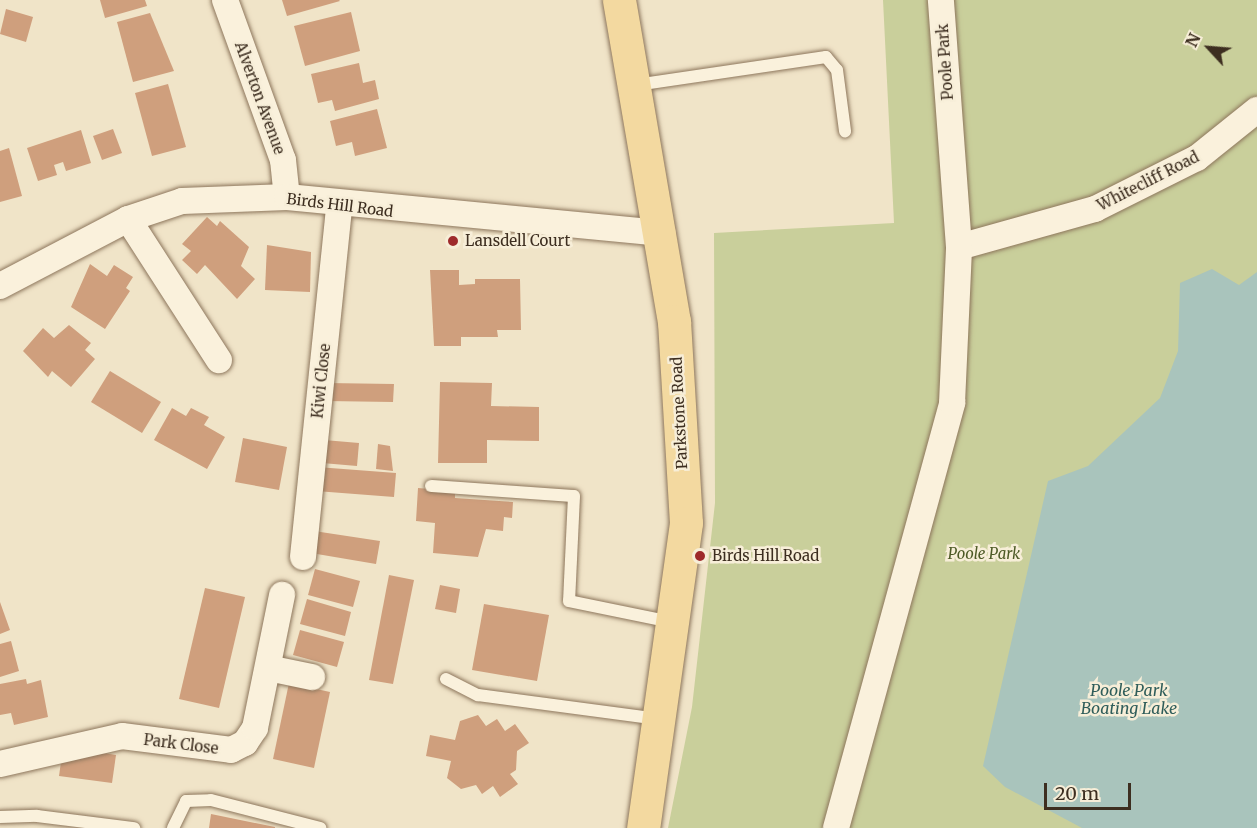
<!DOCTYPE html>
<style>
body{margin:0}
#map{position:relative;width:1257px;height:828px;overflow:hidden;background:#f0e4c8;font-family:Merriweather,serif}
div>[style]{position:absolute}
.green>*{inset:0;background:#c9cf9b}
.water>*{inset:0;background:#a9c4bc}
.building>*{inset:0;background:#cf9f7d}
.roads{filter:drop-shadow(0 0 2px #8d765c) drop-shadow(0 0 2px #8d765c)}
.service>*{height:12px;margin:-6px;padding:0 6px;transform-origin:6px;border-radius:6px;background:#faf1dc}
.minor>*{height:26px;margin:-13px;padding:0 13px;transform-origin:13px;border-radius:13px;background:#faf1dc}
.primary>*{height:33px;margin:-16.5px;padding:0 16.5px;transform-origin:16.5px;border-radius:16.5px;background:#f3d9a0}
.dots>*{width:16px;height:16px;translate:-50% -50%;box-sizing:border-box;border:3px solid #f7eed8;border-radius:50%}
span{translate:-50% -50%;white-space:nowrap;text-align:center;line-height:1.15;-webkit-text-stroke:5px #f7eed8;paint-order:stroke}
.street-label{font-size:15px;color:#3d2e20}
.poi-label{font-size:15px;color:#3d2e20}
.left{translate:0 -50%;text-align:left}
.park-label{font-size:15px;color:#4d5a26;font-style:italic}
.water-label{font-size:16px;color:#2f5d5a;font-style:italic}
.north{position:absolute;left:1179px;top:18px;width:60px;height:60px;-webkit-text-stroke:4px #f7eed8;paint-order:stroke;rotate:296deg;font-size:16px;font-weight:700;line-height:24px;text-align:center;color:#3d2e20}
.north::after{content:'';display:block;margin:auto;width:21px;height:27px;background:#3d2e20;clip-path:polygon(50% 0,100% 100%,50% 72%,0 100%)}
.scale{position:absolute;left:1044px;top:783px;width:87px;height:27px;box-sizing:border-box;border:3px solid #3d2e20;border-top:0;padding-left:8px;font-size:18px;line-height:21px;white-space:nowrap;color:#3d2e20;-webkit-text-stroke:4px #f7eed8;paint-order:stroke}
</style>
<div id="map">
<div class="green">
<div style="clip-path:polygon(883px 0,1257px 0,1257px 828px,668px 828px,692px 707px,715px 503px,714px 233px,894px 223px)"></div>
</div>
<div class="water">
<div style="clip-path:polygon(1212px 269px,1239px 285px,1257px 272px,1257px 828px,1082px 828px,1005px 787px,983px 766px,1048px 481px,1088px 466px,1160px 398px,1178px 351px,1180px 283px)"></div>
</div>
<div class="building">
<div style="clip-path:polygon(100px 0,145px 0,147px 6px,105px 18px)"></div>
<div style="clip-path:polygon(282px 0,339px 0,340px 1px,287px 16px)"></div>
<div style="clip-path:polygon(6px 9px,33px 17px,26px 42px,0 34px)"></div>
<div style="clip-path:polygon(351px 12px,360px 51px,305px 66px,294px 26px)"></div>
<div style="clip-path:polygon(150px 13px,174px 71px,133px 82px,117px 22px)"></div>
<div style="clip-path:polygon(359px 63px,363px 83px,375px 80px,379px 99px,335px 111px,332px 100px,318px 103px,311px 74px)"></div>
<div style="clip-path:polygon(168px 84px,186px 147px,152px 156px,135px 93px)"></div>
<div style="clip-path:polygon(377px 109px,387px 148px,355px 156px,352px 142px,336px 146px,330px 121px)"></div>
<div style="clip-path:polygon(113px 129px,122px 153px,102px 160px,93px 136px)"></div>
<div style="clip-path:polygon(81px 130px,91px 163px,66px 171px,63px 162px,54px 165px,57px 175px,38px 181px,27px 148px)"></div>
<div style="clip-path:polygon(9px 148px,22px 196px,0 202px,0 151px)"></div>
<div style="clip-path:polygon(207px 217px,217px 226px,220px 221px,249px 247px,241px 266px,255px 279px,237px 299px,205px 265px,197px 274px,182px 260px,191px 251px,182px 244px)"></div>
<div style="clip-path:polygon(267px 245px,311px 252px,310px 292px,265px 290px)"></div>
<div style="clip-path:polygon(90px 264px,107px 276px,114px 265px,133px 277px,126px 288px,130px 291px,105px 329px,71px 307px)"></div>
<div style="clip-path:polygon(430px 270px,459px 270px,459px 285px,475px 284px,475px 279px,520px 279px,521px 330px,497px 330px,498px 337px,461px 337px,461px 346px,434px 346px)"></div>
<div style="clip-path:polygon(69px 325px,91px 343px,85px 350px,95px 359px,71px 387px,52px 371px,48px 377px,23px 351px,43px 328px,54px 338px)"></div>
<div style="clip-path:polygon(110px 371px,161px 402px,142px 433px,91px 402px)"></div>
<div style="clip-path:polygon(440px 382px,492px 383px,491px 406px,539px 407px,539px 441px,487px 440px,487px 463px,438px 463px)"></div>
<div style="clip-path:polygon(327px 383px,394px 384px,393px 402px,326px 401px)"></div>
<div style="clip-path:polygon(172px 408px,186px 416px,191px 408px,209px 417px,204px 425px,225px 437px,207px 469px,154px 440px)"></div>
<div style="clip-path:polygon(243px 438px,287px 447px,279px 490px,235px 482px)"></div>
<div style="clip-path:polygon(324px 440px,359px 443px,357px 466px,322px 463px)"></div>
<div style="clip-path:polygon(378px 444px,390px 446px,393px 471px,376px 469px)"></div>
<div style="clip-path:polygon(317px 467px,396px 473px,394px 497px,316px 491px)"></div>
<div style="clip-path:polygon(418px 488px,455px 491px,455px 498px,513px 502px,512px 518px,504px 517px,503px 531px,486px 529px,478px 557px,433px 553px,435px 523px,416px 521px)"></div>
<div style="clip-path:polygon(314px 531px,380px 541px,376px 564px,311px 553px)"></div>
<div style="clip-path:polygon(315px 569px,360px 581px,353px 607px,308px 595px)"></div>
<div style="clip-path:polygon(389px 575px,414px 580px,393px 684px,369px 680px)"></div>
<div style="clip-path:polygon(440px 585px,460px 589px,456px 613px,435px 609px)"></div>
<div style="clip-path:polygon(205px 588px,245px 597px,219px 708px,179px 699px)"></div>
<div style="clip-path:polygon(307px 599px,351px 612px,345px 636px,300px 624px)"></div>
<div style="clip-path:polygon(0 602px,10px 630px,0 634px)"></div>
<div style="clip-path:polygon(484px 604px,549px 615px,537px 681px,472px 670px)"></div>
<div style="clip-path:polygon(300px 630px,344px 642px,337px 667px,293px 655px)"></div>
<div style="clip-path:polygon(11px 641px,19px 671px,0 677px,0 644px)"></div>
<div style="clip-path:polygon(26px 679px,27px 684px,41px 680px,48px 717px,14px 725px,11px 713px,0 715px,0 684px)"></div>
<div style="clip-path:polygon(289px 683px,330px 692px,314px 768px,273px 759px)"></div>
<div style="clip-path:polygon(478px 715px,486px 726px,497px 719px,505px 731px,515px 724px,529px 743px,517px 751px,516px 770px,510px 774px,518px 784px,500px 797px,493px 786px,482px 794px,476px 785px,461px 789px,447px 778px,451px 761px,426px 756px,430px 735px,455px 740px,460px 721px)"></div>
<div style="clip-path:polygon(79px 749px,116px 755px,112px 783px,59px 776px,62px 755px)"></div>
<div style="clip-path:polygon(211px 814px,275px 827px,275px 828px,209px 828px)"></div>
</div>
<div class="roads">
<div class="service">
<div style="left:636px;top:85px;width:192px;rotate:-8.4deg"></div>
<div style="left:826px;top:57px;width:17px;rotate:50deg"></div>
<div style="left:837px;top:70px;width:62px;rotate:82.5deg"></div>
<div style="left:431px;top:486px;width:143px;rotate:4deg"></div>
<div style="left:574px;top:496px;width:105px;rotate:92.7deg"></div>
<div style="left:569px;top:601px;width:104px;rotate:11.6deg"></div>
<div style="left:446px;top:679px;width:36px;rotate:27deg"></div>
<div style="left:478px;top:695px;width:182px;rotate:7.6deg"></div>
<div style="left:0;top:817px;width:37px;rotate:-2deg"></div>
<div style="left:37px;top:816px;width:98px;rotate:7.1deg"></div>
<div style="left:173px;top:828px;width:30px;rotate:-64deg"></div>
<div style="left:186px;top:801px;width:25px;rotate:-2deg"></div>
<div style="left:211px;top:800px;width:113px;rotate:14.4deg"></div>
</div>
<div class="minor">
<div style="left:225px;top:0;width:170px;rotate:70.1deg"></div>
<div style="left:283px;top:160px;width:37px;rotate:84deg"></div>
<div style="left:128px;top:219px;width:168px;rotate:57.2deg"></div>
<div style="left:959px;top:247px;width:141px;rotate:-15.6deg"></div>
<div style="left:1095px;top:209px;width:114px;rotate:-26.6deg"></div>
<div style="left:1197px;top:158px;width:77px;rotate:-38.7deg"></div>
<div style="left:0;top:286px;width:144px;rotate:-27.6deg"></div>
<div style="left:128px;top:219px;width:57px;rotate:-18.4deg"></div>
<div style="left:182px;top:201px;width:105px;rotate:-2.2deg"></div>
<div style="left:287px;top:197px;width:377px;rotate:5.5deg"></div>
<div style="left:303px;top:557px;width:353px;rotate:-84.1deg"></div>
<div style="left:268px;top:668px;width:45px;rotate:11.6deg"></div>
<div style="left:0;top:764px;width:125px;rotate:-12.9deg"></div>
<div style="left:122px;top:736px;width:110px;rotate:7.3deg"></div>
<div style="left:231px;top:750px;width:16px;rotate:-27deg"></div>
<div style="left:245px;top:743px;width:18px;rotate:-56deg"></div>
<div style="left:255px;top:728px;width:136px;rotate:-78.5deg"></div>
<div style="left:836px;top:828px;width:441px;rotate:-74.7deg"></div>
<div style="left:952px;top:403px;width:156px;rotate:-87.4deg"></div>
<div style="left:959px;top:247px;width:248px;rotate:-94.2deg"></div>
</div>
<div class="primary">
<div style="left:619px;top:0;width:326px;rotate:80.3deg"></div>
<div style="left:674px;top:321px;width:202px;rotate:86.6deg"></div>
<div style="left:686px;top:523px;width:308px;rotate:98deg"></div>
</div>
</div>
<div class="dots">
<div style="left:453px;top:241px;background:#9e2a2b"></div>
<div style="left:700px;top:556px;background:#9e2a2b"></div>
</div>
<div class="street-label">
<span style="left:945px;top:62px;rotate:-94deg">Poole Park</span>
<span style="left:260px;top:98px;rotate:70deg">Alverton Avenue</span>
<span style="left:1148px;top:181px;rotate:-27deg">Whitecliff Road</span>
<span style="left:340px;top:205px;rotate:7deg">Birds Hill Road</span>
<span style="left:321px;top:381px;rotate:-84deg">Kiwi Close</span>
<span style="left:679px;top:413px;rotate:-93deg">Parkstone Road</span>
<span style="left:181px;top:744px;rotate:7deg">Park Close</span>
</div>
<div class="poi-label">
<span class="left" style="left:465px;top:241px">Lansdell Court</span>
<span class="left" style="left:712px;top:556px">Birds Hill Road</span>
</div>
<div class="park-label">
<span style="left:984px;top:554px">Poole Park</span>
</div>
<div class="water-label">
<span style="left:1129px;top:699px">Poole Park<br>Boating Lake</span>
</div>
<div class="north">N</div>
<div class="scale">20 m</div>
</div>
